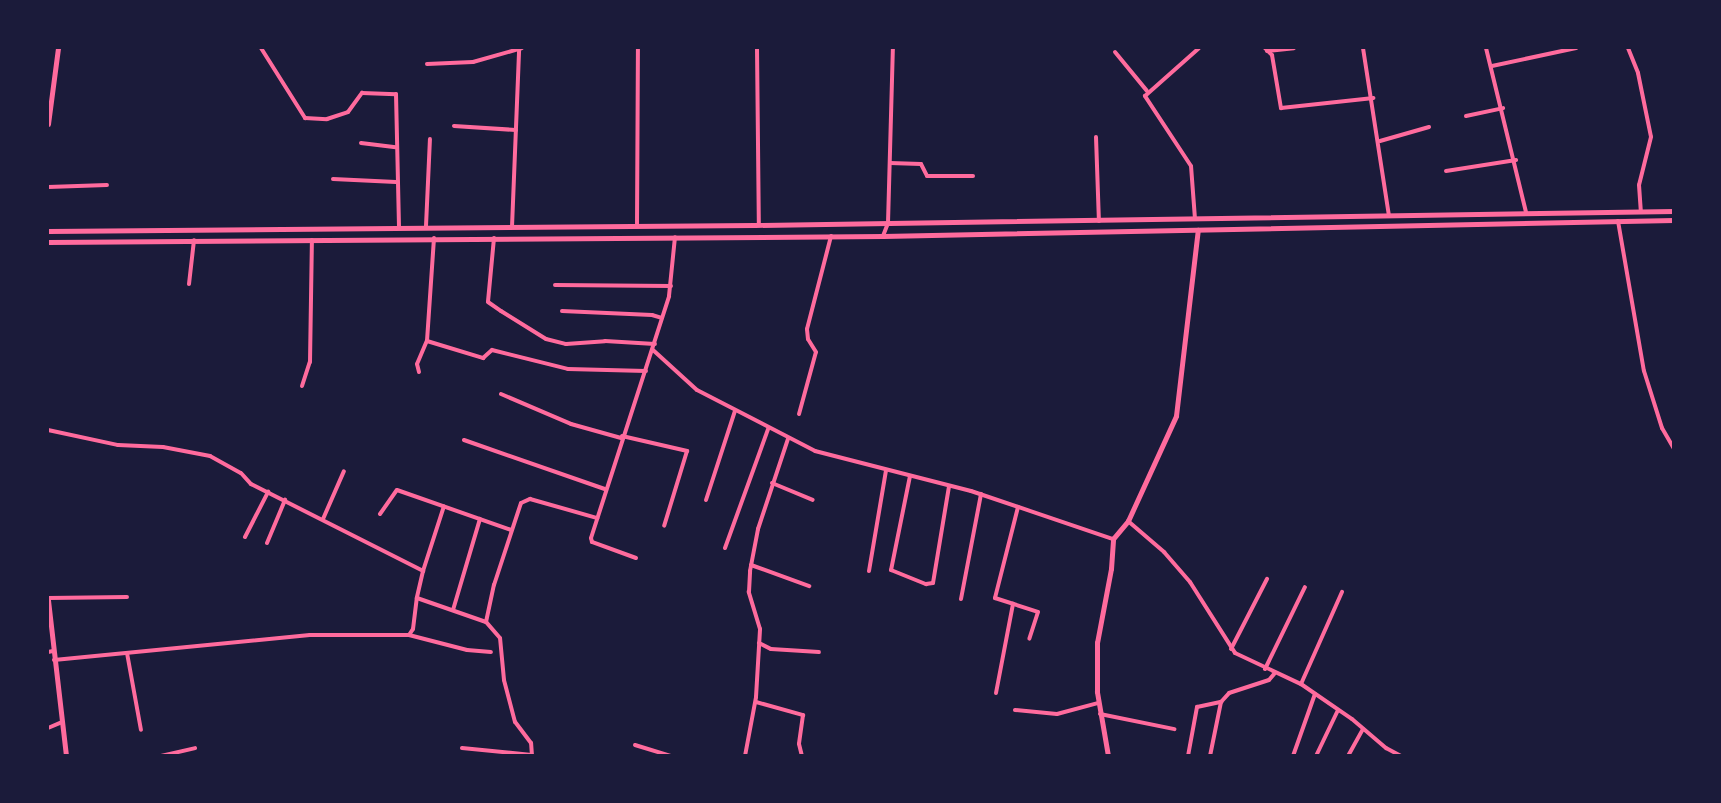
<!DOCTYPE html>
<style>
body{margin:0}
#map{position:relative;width:1721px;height:803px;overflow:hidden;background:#1b1b3a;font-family:"DM Sans",sans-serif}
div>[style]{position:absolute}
.minor>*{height:4px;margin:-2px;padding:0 2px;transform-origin:2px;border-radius:2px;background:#ff6b9d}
.tertiary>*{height:4.5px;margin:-2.25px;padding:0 2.25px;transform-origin:2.25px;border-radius:2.25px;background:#ff6b9d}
.secondary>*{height:5px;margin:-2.5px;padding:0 2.5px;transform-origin:2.5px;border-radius:2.5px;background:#ff6b9d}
span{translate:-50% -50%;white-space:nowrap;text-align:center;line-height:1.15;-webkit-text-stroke:5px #1b1b3a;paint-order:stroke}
.frame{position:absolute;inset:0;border:49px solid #1b1b3a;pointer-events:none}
</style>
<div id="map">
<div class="minor">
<div style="left:261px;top:48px;width:83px;rotate:57.8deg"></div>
<div style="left:305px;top:118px;width:22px;rotate:3deg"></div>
<div style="left:327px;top:119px;width:22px;rotate:-18deg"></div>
<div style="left:348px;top:112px;width:24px;rotate:-54deg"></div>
<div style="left:362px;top:93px;width:34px;rotate:2deg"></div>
<div style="left:396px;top:94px;width:132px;rotate:88.7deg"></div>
<div style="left:757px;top:48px;width:177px;rotate:89.4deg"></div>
<div style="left:1265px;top:48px;width:10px;rotate:45deg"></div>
<div style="left:1272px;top:55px;width:54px;rotate:80.4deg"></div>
<div style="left:1281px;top:108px;width:93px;rotate:-6.2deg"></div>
<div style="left:1363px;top:48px;width:169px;rotate:81.2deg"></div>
<div style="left:1486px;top:48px;width:169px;rotate:76.3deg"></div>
<div style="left:1628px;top:48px;width:27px;rotate:68deg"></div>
<div style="left:1638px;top:73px;width:65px;rotate:78.5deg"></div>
<div style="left:1651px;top:137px;width:49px;rotate:104deg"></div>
<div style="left:1639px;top:185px;width:26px;rotate:86deg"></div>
<div style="left:1267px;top:51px;width:27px;rotate:-6deg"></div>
<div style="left:1115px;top:52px;width:50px;rotate:50.6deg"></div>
<div style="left:427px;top:64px;width:46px;rotate:-2.5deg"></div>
<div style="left:473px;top:62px;width:48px;rotate:-15.8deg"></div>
<div style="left:1492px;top:66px;width:86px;rotate:-12.1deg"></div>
<div style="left:1466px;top:116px;width:38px;rotate:-12deg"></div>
<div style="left:454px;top:126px;width:62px;rotate:3.7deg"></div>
<div style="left:1096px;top:137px;width:84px;rotate:88deg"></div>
<div style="left:1380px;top:141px;width:51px;rotate:-15.9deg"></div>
<div style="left:361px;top:143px;width:35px;rotate:7deg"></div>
<div style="left:890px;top:163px;width:31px;rotate:2deg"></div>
<div style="left:921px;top:164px;width:13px;rotate:63deg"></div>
<div style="left:927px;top:176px;width:46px"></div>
<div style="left:1446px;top:171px;width:71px;rotate:-8.9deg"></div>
<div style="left:333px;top:179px;width:63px;rotate:2.7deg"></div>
<div style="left:48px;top:187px;width:59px;rotate:-1.9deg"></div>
<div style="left:1195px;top:219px;width:53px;rotate:-94.3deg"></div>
<div style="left:1191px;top:166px;width:84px;rotate:-123.3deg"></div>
<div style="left:1145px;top:96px;width:72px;rotate:-41.6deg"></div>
<div style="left:1618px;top:221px;width:152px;rotate:80.2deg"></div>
<div style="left:1644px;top:371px;width:60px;rotate:72.5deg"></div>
<div style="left:1662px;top:428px;width:24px;rotate:60deg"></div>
<div style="left:426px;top:226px;width:87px;rotate:-87.4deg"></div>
<div style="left:637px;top:226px;width:178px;rotate:-89.7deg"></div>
<div style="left:512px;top:227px;width:178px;rotate:-87.7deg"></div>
<div style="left:519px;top:49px;width:3px;rotate:-18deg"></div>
<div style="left:883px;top:236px;width:14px;rotate:-69deg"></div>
<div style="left:888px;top:223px;width:175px;rotate:-88.4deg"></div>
<div style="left:434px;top:238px;width:103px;rotate:93.9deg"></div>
<div style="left:427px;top:341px;width:59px;rotate:16.9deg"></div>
<div style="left:483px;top:358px;width:12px;rotate:-42deg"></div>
<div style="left:492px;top:350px;width:78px;rotate:14deg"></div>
<div style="left:568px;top:369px;width:78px;rotate:1.5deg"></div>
<div style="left:494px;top:238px;width:64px;rotate:95.4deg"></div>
<div style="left:488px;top:302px;width:16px;rotate:35deg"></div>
<div style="left:501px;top:311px;width:53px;rotate:31.9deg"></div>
<div style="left:546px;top:339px;width:21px;rotate:14deg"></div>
<div style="left:566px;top:344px;width:39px;rotate:-4deg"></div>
<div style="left:605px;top:341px;width:50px;rotate:3.4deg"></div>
<div style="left:189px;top:284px;width:44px;rotate:-83.5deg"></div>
<div style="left:555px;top:285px;width:116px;rotate:0.5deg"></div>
<div style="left:562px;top:311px;width:90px;rotate:2.5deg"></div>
<div style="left:652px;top:315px;width:10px;rotate:17deg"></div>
<div style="left:653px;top:350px;width:59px;rotate:42.3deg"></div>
<div style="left:697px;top:390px;width:133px;rotate:27.3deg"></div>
<div style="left:815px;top:451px;width:161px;rotate:14.4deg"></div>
<div style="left:971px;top:491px;width:150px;rotate:18.7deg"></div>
<div style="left:419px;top:372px;width:8px;rotate:-104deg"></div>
<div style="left:417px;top:364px;width:25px;rotate:-67deg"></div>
<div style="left:302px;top:386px;width:25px;rotate:-72deg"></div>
<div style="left:310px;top:362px;width:122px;rotate:-89.1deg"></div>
<div style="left:501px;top:394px;width:76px;rotate:23.2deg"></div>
<div style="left:571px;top:424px;width:52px;rotate:15.6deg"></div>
<div style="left:799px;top:414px;width:64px;rotate:-74.7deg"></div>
<div style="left:816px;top:352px;width:15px;rotate:-122deg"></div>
<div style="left:808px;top:339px;width:10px;rotate:-96deg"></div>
<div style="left:807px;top:329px;width:96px;rotate:-75.5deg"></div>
<div style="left:48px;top:430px;width:72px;rotate:12.1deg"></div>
<div style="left:118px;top:445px;width:45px;rotate:2.5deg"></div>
<div style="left:163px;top:447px;width:48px;rotate:10.8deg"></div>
<div style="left:210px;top:456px;width:35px;rotate:29deg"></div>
<div style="left:241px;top:473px;width:15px;rotate:48deg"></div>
<div style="left:251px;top:484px;width:193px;rotate:26.8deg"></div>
<div style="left:423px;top:571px;width:28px;rotate:103deg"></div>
<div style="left:417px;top:598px;width:73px;rotate:19.2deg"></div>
<div style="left:622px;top:436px;width:67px;rotate:13deg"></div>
<div style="left:687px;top:451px;width:78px;rotate:107deg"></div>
<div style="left:464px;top:440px;width:149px;rotate:19.2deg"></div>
<div style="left:910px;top:476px;width:96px;rotate:101.4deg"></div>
<div style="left:891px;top:570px;width:38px;rotate:22deg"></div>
<div style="left:926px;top:584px;width:7px;rotate:-8deg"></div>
<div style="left:933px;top:583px;width:98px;rotate:-80.6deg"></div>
<div style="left:772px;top:483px;width:44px;rotate:22.5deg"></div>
<div style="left:706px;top:500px;width:94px;rotate:-72deg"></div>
<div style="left:1018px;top:507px;width:94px;rotate:104.2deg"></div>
<div style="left:995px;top:598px;width:45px;rotate:18deg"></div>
<div style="left:1038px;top:612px;width:28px;rotate:108deg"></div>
<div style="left:380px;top:514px;width:29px;rotate:-55deg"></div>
<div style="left:397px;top:490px;width:121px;rotate:19.3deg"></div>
<div style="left:323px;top:519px;width:52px;rotate:-66.4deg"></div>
<div style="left:1128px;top:521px;width:48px;rotate:40.7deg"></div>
<div style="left:1164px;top:552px;width:40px;rotate:49deg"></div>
<div style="left:1190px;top:582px;width:84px;rotate:57.6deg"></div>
<div style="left:1235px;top:653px;width:73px;rotate:25.2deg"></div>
<div style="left:1301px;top:684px;width:62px;rotate:34.5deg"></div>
<div style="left:1352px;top:719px;width:45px;rotate:40.5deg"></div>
<div style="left:1386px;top:748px;width:17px;rotate:28deg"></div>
<div style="left:245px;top:537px;width:51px;rotate:-62.9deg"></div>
<div style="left:267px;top:543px;width:47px;rotate:-67.3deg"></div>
<div style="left:725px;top:548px;width:127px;rotate:-70.1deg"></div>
<div style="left:636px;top:558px;width:47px;rotate:-160deg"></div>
<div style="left:592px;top:542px;width:4px;rotate:-104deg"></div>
<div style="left:591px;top:538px;width:254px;rotate:-72.1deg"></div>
<div style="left:669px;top:296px;width:59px;rotate:-84.2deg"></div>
<div style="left:751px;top:565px;width:62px;rotate:19.9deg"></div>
<div style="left:423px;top:571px;width:68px;rotate:-72.1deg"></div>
<div style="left:869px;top:571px;width:102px;rotate:-80.4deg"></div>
<div style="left:48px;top:598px;width:79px;rotate:-0.7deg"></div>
<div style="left:961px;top:599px;width:107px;rotate:-79.2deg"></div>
<div style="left:453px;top:610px;width:95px;rotate:-73.5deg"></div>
<div style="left:409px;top:635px;width:60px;rotate:14.5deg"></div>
<div style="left:467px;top:650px;width:24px;rotate:5deg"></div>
<div style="left:759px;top:643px;width:13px;rotate:27deg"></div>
<div style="left:771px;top:649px;width:48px;rotate:3.6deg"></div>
<div style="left:1231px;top:649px;width:79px;rotate:-62.8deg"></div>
<div style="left:48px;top:652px;width:5px;rotate:-11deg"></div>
<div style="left:127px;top:653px;width:78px;rotate:79.7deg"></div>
<div style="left:54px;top:660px;width:257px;rotate:-5.6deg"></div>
<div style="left:310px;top:635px;width:99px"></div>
<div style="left:409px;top:635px;width:7px;rotate:-56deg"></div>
<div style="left:413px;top:629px;width:31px;rotate:-83deg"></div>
<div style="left:1265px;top:669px;width:91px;rotate:-64deg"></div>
<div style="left:1301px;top:684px;width:101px;rotate:-66deg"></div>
<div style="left:996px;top:693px;width:91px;rotate:-79.2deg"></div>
<div style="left:756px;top:702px;width:49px;rotate:15.5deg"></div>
<div style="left:803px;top:715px;width:29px;rotate:98deg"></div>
<div style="left:799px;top:744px;width:12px;rotate:76deg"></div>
<div style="left:1015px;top:710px;width:42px;rotate:5.4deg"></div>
<div style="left:1057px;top:714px;width:42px;rotate:-15deg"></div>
<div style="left:1100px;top:714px;width:76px;rotate:11.5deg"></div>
<div style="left:48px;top:728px;width:15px;rotate:-23deg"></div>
<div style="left:635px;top:745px;width:38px;rotate:17deg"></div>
<div style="left:462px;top:748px;width:70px;rotate:5.7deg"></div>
<div style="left:161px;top:756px;width:35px;rotate:-13deg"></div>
<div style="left:532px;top:756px;width:13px;rotate:-94deg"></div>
<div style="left:531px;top:743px;width:26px;rotate:-127deg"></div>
<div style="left:515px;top:722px;width:43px;rotate:-104.7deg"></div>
<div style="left:504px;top:680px;width:42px;rotate:-95.4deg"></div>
<div style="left:500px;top:638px;width:21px;rotate:-131deg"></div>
<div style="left:486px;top:622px;width:38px;rotate:-78deg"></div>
<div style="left:494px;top:585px;width:86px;rotate:-71.8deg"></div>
<div style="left:521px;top:503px;width:10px;rotate:-24deg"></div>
<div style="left:530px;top:499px;width:70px;rotate:15.8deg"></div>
<div style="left:745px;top:756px;width:60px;rotate:-79.4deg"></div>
<div style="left:756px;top:697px;width:68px;rotate:-86.6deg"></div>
<div style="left:760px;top:629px;width:39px;rotate:-107deg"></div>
<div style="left:749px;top:592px;width:21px;rotate:-87deg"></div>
<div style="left:750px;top:571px;width:43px;rotate:-79.2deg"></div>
<div style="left:758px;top:529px;width:95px;rotate:-71.6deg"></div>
<div style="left:1188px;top:756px;width:50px;rotate:-79.6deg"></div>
<div style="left:1197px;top:707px;width:25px;rotate:-12deg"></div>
<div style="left:1210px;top:756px;width:55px;rotate:-78.5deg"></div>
<div style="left:1221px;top:702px;width:12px;rotate:-48deg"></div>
<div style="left:1229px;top:693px;width:42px;rotate:-18deg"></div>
<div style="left:1269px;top:680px;width:8px;rotate:-50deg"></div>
<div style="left:1293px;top:756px;width:66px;rotate:-70.5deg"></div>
<div style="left:1316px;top:756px;width:51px;rotate:-64.4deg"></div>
<div style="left:1348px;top:756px;width:31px;rotate:-61deg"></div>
</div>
<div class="tertiary">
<div style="left:1108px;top:756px;width:65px;rotate:-99.8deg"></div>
<div style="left:1097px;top:692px;width:49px;rotate:-90deg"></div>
<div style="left:1097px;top:643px;width:75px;rotate:-79.3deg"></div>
<div style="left:1111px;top:569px;width:30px;rotate:-86deg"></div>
<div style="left:1113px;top:539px;width:23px;rotate:-50deg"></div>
<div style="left:1128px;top:521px;width:115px;rotate:-65.4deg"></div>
<div style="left:1176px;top:416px;width:187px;rotate:-83.3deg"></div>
</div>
<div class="secondary">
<div style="left:48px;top:124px;width:77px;rotate:-82.5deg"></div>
<div style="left:48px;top:231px;width:707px;rotate:-0.49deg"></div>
<div style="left:755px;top:225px;width:919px;rotate:-0.87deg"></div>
<div style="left:48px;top:242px;width:835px;rotate:-0.41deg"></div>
<div style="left:883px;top:236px;width:791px;rotate:-1.16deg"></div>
<div style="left:48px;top:600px;width:157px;rotate:83.4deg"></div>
</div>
<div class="frame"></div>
</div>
